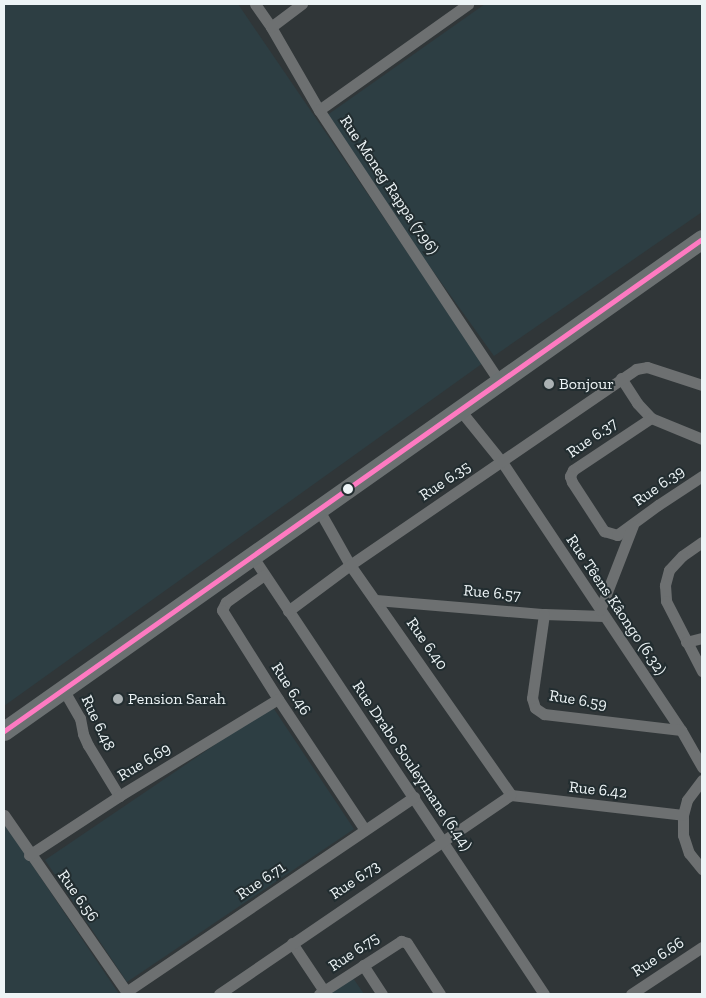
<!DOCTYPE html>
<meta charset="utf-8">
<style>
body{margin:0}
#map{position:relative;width:706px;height:998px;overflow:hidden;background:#303638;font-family:"Zilla Slab",serif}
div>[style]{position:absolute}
.built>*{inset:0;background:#2d3e43}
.minor>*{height:11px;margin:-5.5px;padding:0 5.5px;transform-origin:5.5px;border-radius:5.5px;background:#6d7071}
.trunk>*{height:19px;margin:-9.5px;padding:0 9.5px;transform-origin:9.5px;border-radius:9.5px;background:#6b7071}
.bus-1>*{height:5px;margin:-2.5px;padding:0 2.5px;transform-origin:2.5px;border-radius:2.5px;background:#fe7ac1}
.dots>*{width:14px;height:14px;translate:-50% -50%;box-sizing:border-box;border:2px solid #222d30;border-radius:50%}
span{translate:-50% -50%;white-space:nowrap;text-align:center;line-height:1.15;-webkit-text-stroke:4px #222d30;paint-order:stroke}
.street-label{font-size:16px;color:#edf4f6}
.poi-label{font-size:16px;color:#edf4f6}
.left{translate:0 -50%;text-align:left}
.frame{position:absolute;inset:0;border:5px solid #edf4f6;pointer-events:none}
</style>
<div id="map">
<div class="built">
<div style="clip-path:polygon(4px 4px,238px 4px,483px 363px,4px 706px)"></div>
<div style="clip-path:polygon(485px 4px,702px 4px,702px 212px,494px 356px,323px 118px)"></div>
<div style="clip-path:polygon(272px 706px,354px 829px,127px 982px,45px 860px)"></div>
<div style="clip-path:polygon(4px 823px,119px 994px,4px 994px)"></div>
<div style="clip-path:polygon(353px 978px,364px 994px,330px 994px)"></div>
</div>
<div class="minor">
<div style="left:255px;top:4px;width:28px;rotate:55deg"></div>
<div style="left:271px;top:27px;width:96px;rotate:60deg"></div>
<div style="left:319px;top:110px;width:327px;rotate:56.4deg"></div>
<div style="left:271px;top:27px;width:39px;rotate:-37deg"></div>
<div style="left:319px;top:110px;width:183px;rotate:-35.4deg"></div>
<div style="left:621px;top:378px;width:30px;rotate:57deg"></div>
<div style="left:637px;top:403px;width:21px;rotate:47deg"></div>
<div style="left:651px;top:418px;width:55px;rotate:22.4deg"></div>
<div style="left:460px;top:410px;width:67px;rotate:51.1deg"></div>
<div style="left:502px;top:462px;width:322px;rotate:56.3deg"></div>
<div style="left:681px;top:730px;width:43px;rotate:60.4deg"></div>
<div style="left:651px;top:418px;width:94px;rotate:146.3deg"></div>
<div style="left:573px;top:470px;width:7px;rotate:117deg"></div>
<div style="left:570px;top:476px;width:6px;rotate:72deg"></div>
<div style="left:572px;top:482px;width:59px;rotate:56.9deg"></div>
<div style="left:604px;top:531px;width:14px;rotate:17deg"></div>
<div style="left:617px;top:535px;width:51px;rotate:-36.2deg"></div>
<div style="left:658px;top:505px;width:53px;rotate:-33.4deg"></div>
<div style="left:319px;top:510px;width:63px;rotate:60.6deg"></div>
<div style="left:350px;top:565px;width:281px;rotate:55deg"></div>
<div style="left:702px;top:542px;width:24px;rotate:145deg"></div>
<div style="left:682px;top:556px;width:19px;rotate:133deg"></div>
<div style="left:669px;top:570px;width:16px;rotate:105deg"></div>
<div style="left:665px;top:585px;width:16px;rotate:86deg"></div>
<div style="left:666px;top:601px;width:79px;rotate:62.8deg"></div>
<div style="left:253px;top:557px;width:525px;rotate:56.34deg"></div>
<div style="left:264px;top:575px;width:47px;rotate:144.6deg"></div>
<div style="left:226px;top:602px;width:9px;rotate:117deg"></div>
<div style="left:222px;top:610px;width:105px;rotate:57.8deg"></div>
<div style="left:278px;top:699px;width:157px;rotate:56.4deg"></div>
<div style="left:376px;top:600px;width:169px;rotate:4.8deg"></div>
<div style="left:544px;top:614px;width:60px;rotate:1.9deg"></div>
<div style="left:600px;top:610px;width:91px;rotate:-68.8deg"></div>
<div style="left:288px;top:611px;width:77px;rotate:-36.6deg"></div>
<div style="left:350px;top:565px;width:347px;rotate:-34.4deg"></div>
<div style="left:636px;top:369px;width:11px;rotate:-10deg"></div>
<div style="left:647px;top:367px;width:58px;rotate:18.1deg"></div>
<div style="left:544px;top:614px;width:85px;rotate:98.1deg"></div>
<div style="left:532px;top:698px;width:10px;rotate:73deg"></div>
<div style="left:535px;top:708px;width:11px;rotate:34deg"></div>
<div style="left:544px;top:714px;width:138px;rotate:6.7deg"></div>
<div style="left:686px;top:642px;width:16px;rotate:-14deg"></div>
<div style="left:63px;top:689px;width:34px;rotate:60deg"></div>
<div style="left:80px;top:718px;width:16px;rotate:79deg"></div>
<div style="left:83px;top:734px;width:12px;rotate:66deg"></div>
<div style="left:88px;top:745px;width:60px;rotate:58.7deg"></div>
<div style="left:702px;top:780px;width:25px;rotate:127deg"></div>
<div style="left:687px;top:800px;width:16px;rotate:105deg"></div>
<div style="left:683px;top:815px;width:20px;rotate:90deg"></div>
<div style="left:683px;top:835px;width:19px;rotate:72deg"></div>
<div style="left:689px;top:853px;width:21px;rotate:51deg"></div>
<div style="left:511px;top:795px;width:173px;rotate:6.6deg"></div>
<div style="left:4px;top:815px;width:218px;rotate:55.3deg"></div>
<div style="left:29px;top:855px;width:108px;rotate:-33.2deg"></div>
<div style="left:119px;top:796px;width:186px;rotate:-31.4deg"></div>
<div style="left:292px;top:943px;width:58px;rotate:56.3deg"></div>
<div style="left:363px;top:965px;width:35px;rotate:57deg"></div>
<div style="left:126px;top:992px;width:348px;rotate:-34.1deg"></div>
<div style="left:219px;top:994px;width:353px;rotate:-34.3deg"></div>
<div style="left:319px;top:994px;width:98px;rotate:-32.9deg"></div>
<div style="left:401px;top:941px;width:6px;rotate:18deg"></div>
<div style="left:407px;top:943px;width:61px;rotate:57.1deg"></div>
<div style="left:631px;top:994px;width:85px;rotate:-33.5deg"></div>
</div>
<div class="trunk">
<div style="left:4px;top:731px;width:854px;rotate:-35.18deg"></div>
</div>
<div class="bus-1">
<div style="left:4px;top:731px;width:854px;rotate:-35.18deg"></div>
</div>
<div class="dots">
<div style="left:549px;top:384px;background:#abb2b4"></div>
<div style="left:348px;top:489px;background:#edf4f6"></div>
<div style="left:118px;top:699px;background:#abb2b4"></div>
</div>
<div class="street-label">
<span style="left:389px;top:185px;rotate:56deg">Rue Moneg Rappa (7.96)</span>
<span style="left:592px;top:438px;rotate:-35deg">Rue 6.37</span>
<span style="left:445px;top:481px;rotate:-34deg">Rue 6.35</span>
<span style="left:659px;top:486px;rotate:-35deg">Rue 6.39</span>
<span style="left:492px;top:593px;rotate:5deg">Rue 6.57</span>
<span style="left:616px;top:605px;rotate:56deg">Rue Têens Kâongo (6.32)</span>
<span style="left:427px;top:644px;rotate:55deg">Rue 6.40</span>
<span style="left:291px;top:689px;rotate:57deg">Rue 6.46</span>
<span style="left:578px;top:700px;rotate:9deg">Rue 6.59</span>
<span style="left:98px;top:723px;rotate:65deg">Rue 6.48</span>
<span style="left:144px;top:762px;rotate:-31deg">Rue 6.69</span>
<span style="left:412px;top:766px;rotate:56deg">Rue Drabo Souleymane (6.44)</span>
<span style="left:598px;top:790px;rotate:6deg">Rue 6.42</span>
<span style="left:355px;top:880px;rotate:-34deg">Rue 6.73</span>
<span style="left:261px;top:881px;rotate:-34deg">Rue 6.71</span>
<span style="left:78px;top:896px;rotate:55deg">Rue 6.56</span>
<span style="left:354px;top:952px;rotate:-34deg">Rue 6.75</span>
<span style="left:658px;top:957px;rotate:-33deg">Rue 6.66</span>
</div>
<div class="poi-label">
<span class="left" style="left:559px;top:384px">Bonjour</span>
<span class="left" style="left:128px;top:699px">Pension Sarah</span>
</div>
<div class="frame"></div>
</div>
